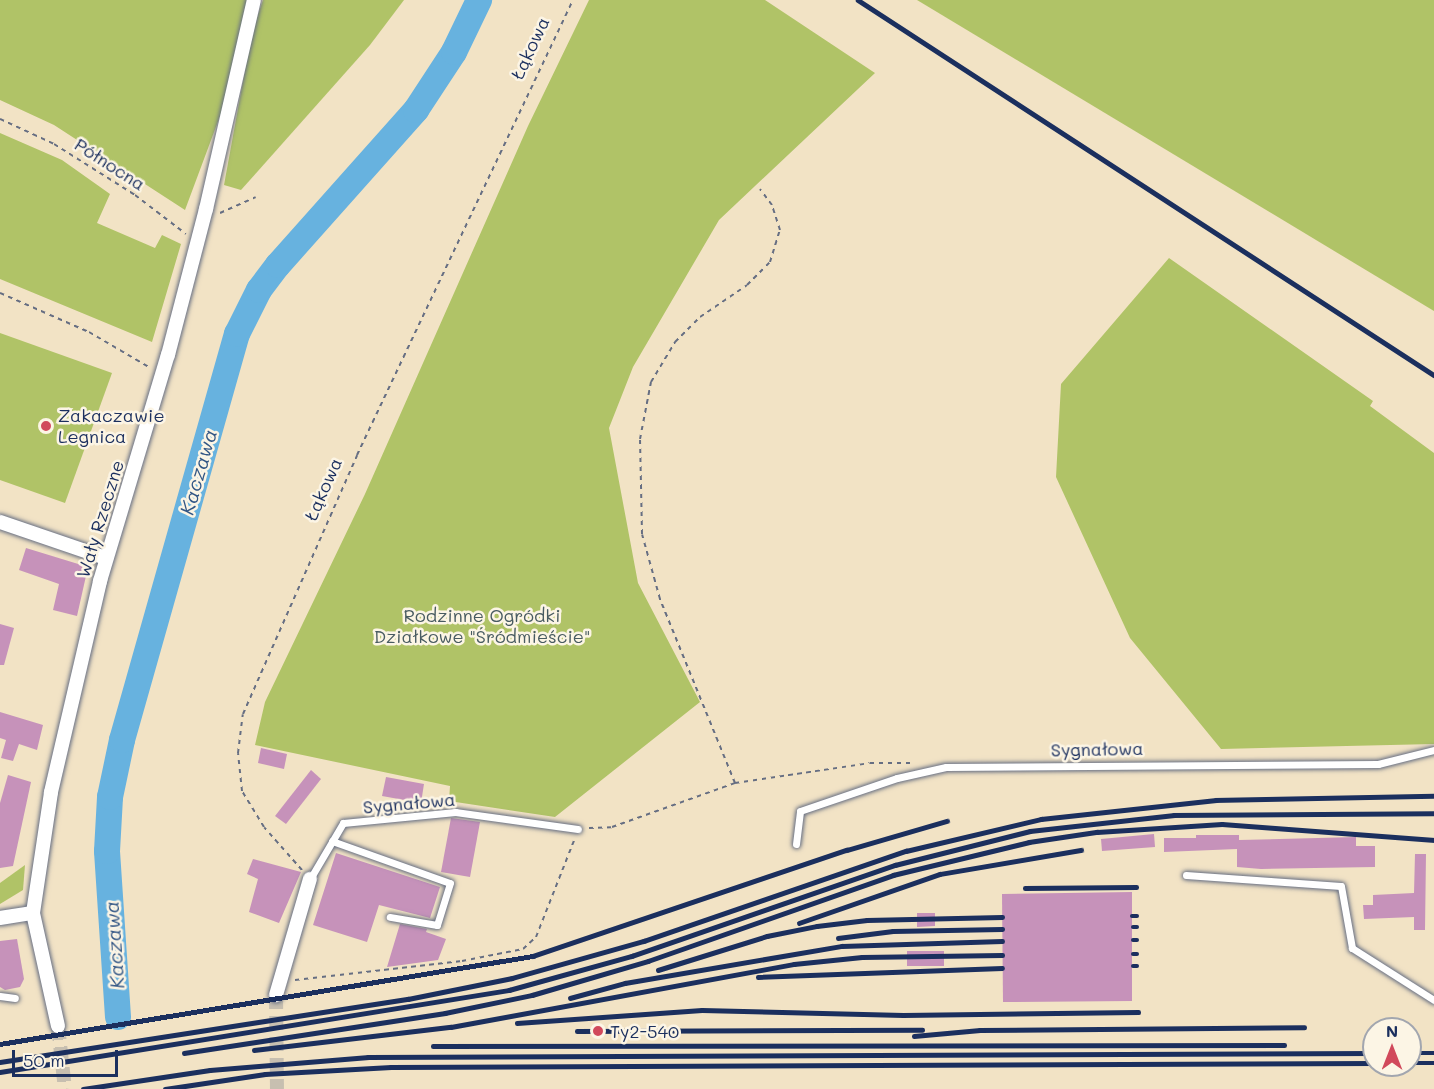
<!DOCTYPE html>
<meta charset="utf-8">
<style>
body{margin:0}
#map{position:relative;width:1434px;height:1089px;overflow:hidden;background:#f2e3c5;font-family:Mali,sans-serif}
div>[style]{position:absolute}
.green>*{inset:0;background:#b0c367}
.river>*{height:26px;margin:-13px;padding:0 13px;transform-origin:13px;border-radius:13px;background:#67b2df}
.building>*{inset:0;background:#c692ba}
.street-tunnel>*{height:14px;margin-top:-7px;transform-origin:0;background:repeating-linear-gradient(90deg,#c7bfb0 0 14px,transparent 0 21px)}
.path>*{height:2px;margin-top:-1px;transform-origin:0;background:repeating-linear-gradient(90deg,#666e82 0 4.5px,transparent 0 9px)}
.roads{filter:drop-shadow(0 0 2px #666e82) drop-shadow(0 0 2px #666e82)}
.lane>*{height:7px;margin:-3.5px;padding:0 3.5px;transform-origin:3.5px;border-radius:3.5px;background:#fff}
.street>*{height:14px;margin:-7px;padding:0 7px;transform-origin:7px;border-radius:7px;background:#fff}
.rail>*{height:4.5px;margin:-2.25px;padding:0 2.25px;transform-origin:2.25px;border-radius:2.25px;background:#1b2f5e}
.dots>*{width:16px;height:16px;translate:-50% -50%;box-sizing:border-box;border:3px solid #fcf5e5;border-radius:50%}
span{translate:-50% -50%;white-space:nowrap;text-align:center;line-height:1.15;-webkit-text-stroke:5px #fcf5e5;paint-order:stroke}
.street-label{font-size:18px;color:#1b2f5e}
.poi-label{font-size:18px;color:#1b2f5e}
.left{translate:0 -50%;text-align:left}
.park-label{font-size:18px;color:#485b61}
.water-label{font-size:20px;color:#325685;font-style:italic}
.north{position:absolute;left:1362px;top:1017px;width:60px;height:60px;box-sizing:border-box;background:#fcf5e5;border:2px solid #a2a6af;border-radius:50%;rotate:0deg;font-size:16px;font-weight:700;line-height:24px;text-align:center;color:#1b2f5e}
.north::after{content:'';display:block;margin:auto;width:21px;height:27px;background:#d1495b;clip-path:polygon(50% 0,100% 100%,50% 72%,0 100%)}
.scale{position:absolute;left:12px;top:1050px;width:106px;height:27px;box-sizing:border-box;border:3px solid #1b2f5e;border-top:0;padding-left:8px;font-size:18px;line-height:21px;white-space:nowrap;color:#1b2f5e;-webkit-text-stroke:4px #fcf5e5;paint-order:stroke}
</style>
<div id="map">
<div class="green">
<div style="clip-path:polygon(0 0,248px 0,223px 108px,185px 210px,54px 125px,0 100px)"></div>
<div style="clip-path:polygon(263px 0,404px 0,370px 45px,241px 190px,224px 185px,252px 32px)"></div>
<div style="clip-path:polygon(589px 0,765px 0,875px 73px,719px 220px,633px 367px,609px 428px,638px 583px,700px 702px,555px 817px,449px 801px,450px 786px,255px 745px,265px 702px,365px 494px,528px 126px)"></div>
<div style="clip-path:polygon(917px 0,1434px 0,1434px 311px)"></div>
<div style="clip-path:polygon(0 133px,62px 160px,110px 194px,97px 223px,155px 248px,162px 235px,181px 244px,152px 342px,0 279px)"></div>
<div style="clip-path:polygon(1169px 258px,1373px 401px,1370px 406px,1434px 453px,1434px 744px,1221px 749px,1130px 638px,1056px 477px,1061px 384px)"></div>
<div style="clip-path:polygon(0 333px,112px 373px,65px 503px,0 480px)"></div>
<div style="clip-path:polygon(25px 865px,23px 890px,0 904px,0 883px)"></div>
</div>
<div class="river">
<div style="left:118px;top:1017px;width:166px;rotate:-93.8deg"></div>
<div style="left:107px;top:851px;width:54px;rotate:-86.8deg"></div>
<div style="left:110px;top:797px;width:58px;rotate:-78.1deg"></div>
<div style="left:122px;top:740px;width:422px;rotate:-74.2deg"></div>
<div style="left:237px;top:334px;width:49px;rotate:-63.4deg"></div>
<div style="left:259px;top:290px;width:31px;rotate:-53deg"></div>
<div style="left:278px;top:265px;width:208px;rotate:-48.3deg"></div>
<div style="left:416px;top:110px;width:69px;rotate:-56.8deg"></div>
<div style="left:454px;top:52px;width:58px;rotate:-64.3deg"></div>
</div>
<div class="building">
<div style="clip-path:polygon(26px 548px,88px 567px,77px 616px,53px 610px,59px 584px,19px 570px)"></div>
<div style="clip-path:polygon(0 624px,14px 628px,4px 665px,0 665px)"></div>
<div style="clip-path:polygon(0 712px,43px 725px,37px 750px,19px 744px,13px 761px,1px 758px,6px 740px,0 738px)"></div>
<div style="clip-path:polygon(261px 748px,287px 754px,284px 769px,258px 763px)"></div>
<div style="clip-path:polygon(311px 770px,321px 779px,286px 824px,275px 816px)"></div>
<div style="clip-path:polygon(8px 775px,31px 782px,13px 866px,0 868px,0 803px)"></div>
<div style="clip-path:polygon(386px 777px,424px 784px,421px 803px,382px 796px)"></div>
<div style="clip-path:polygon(451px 818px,480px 822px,470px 877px,441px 872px)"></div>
<div style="clip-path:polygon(1154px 834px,1155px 847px,1102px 851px,1101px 839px)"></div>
<div style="clip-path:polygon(1196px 835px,1239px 835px,1239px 840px,1356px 837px,1356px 846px,1375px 846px,1375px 867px,1261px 869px,1237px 867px,1237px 849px,1164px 852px,1164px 838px,1196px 838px)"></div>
<div style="clip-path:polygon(336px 853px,440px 887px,430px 918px,379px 905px,367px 942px,313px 925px)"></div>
<div style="clip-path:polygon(1415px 854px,1426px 854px,1425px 930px,1414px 930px,1414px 917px,1364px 919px,1363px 905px,1373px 905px,1373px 895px,1414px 893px)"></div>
<div style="clip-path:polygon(253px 859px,301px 872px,279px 923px,249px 912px,258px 879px,247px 874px)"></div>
<div style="clip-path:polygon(1132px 892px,1132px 1001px,1003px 1002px,1002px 894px)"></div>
<div style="clip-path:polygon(917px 913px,935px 913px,935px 926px,917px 927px)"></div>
<div style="clip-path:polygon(400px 924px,427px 929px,426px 932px,446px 939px,438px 960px,387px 967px)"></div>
<div style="clip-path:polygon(17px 939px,24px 979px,20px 987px,5px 990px,0 987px,0 941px)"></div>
<div style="clip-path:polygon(907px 951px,944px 951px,944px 966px,907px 966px)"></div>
</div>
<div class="street-tunnel">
<div style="left:276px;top:995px;width:94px;rotate:89.4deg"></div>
<div style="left:58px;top:1026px;width:63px;rotate:83.7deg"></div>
</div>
<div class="path">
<div style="left:0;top:119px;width:60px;rotate:24.8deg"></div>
<div style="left:54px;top:144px;width:96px;rotate:32.2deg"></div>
<div style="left:135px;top:195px;width:64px;rotate:37.4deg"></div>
<div style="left:220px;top:213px;width:39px;rotate:-24deg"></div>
<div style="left:0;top:293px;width:97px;rotate:23.7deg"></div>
<div style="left:89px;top:332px;width:69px;rotate:30.3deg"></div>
<div style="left:735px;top:783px;width:199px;rotate:-112.2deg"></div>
<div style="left:660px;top:599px;width:67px;rotate:-105.5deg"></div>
<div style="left:642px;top:534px;width:95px;rotate:-91.2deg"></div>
<div style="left:640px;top:439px;width:58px;rotate:-79.1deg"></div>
<div style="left:651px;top:382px;width:47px;rotate:-59deg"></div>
<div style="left:675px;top:342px;width:35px;rotate:-45deg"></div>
<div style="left:700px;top:317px;width:57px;rotate:-34.2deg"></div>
<div style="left:747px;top:285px;width:33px;rotate:-45deg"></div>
<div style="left:770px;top:262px;width:34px;rotate:-73deg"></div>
<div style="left:780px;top:230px;width:26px;rotate:-108deg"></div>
<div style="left:772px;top:205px;width:20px;rotate:-127deg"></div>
<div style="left:589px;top:828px;width:23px;rotate:-2deg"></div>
<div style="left:612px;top:827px;width:131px;rotate:-19.7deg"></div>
<div style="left:735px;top:783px;width:136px;rotate:-8.4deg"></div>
<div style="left:870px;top:763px;width:43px"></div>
<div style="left:302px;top:870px;width:57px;rotate:-131.5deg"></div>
<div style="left:264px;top:827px;width:42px;rotate:-121.4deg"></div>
<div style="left:242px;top:791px;width:38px;rotate:-96deg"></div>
<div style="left:238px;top:753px;width:39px;rotate:-83deg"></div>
<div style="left:243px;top:714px;width:283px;rotate:-66.2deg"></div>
<div style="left:357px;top:455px;width:504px;rotate:-64.61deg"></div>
<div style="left:295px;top:980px;width:168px;rotate:-6.5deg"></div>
<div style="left:462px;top:961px;width:62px;rotate:-11.1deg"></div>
<div style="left:523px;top:949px;width:18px;rotate:-43deg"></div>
<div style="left:536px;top:937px;width:106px;rotate:-68.5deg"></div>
</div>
<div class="roads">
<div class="lane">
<div style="left:332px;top:841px;width:125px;rotate:19.6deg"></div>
<div style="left:450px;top:883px;width:44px;rotate:107.2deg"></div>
<div style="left:437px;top:925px;width:48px;rotate:-170.3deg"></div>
<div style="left:796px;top:844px;width:33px;rotate:-83deg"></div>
<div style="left:800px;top:811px;width:102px;rotate:-18.8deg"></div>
<div style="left:897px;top:778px;width:50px;rotate:-12.7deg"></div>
<div style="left:946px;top:767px;width:432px;rotate:-0.4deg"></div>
<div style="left:1378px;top:764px;width:58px;rotate:-14deg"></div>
<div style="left:1186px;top:875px;width:155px;rotate:4.1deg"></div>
<div style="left:1341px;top:886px;width:63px;rotate:79.9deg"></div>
<div style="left:1352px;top:948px;width:97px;rotate:32.4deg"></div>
<div style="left:310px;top:879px;width:65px;rotate:-59.5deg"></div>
<div style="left:343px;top:823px;width:113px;rotate:-5.6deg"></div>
<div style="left:455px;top:812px;width:124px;rotate:7.9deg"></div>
<div style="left:0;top:996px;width:15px;rotate:8deg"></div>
</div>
<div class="street">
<div style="left:0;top:522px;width:112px;rotate:18.8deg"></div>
<div style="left:0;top:918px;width:33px;rotate:-9deg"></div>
<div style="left:276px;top:995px;width:121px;rotate:-73.7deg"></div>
<div style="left:58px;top:1026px;width:116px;rotate:-102.5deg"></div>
<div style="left:33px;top:913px;width:122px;rotate:-81.5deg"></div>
<div style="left:51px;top:792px;width:217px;rotate:-76.9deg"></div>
<div style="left:100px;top:581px;width:236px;rotate:-73.3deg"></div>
<div style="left:168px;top:355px;width:151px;rotate:-75.4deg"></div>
<div style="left:206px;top:209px;width:214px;rotate:-77.1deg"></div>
</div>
</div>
<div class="rail">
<div style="left:858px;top:0;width:687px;rotate:33.07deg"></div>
<div style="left:1025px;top:888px;width:111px;rotate:-0.5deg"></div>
<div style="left:1132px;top:916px;width:5px"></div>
<div style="left:799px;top:923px;width:149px;rotate:-19.2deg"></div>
<div style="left:940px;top:874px;width:143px;rotate:-9.7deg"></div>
<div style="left:1133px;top:927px;width:4px"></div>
<div style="left:838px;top:938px;width:55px;rotate:-7.3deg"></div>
<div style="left:893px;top:931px;width:109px;rotate:-1.1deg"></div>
<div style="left:1133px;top:940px;width:4px"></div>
<div style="left:1133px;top:954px;width:4px"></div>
<div style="left:1133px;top:966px;width:4px"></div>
<div style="left:658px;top:970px;width:114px;rotate:-17.3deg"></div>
<div style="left:767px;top:936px;width:51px;rotate:-11.3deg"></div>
<div style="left:817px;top:926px;width:50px;rotate:-6.8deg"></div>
<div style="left:867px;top:920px;width:135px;rotate:-1.3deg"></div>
<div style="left:758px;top:977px;width:244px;rotate:-2.1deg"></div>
<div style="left:570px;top:998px;width:57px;rotate:-15.3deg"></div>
<div style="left:625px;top:983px;width:220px;rotate:-9.7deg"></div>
<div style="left:842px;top:946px;width:160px;rotate:-1.8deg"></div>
<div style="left:517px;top:1023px;width:185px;rotate:-4deg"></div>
<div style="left:702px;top:1010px;width:201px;rotate:1.4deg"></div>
<div style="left:903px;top:1015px;width:235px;rotate:-0.7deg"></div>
<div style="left:577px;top:1031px;width:345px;rotate:-0.2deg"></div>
<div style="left:914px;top:1036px;width:66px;rotate:-5.2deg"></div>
<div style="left:980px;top:1030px;width:324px;rotate:-0.5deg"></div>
<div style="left:0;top:1044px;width:540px;rotate:-9.38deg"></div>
<div style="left:533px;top:956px;width:331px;rotate:-18.7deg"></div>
<div style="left:847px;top:850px;width:104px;rotate:-16.2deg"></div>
<div style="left:433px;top:1046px;width:851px;rotate:-0.07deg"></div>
<div style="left:254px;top:1050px;width:198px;rotate:-6.7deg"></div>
<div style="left:451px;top:1027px;width:349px;rotate:-10.4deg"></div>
<div style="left:794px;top:964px;width:68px;rotate:-5.9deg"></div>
<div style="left:862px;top:957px;width:140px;rotate:-0.8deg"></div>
<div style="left:184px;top:1053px;width:264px;rotate:-8.7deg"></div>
<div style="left:445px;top:1013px;width:89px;rotate:-11.7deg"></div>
<div style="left:532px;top:995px;width:121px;rotate:-16.3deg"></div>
<div style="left:648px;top:961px;width:260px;rotate:-19.3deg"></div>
<div style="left:893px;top:875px;width:140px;rotate:-13.6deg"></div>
<div style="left:1029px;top:842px;width:69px;rotate:-8.4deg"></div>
<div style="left:1097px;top:832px;width:125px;rotate:-3.7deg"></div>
<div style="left:1222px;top:824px;width:213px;rotate:4.3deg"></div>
<div style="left:1410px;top:1053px;width:24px"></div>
<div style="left:0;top:1062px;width:413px;rotate:-8.8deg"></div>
<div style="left:408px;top:999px;width:106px;rotate:-11.4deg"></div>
<div style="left:512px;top:978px;width:137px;rotate:-15.7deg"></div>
<div style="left:644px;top:941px;width:277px;rotate:-19deg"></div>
<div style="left:906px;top:851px;width:139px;rotate:-13.3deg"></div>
<div style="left:1041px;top:819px;width:176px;rotate:-6.2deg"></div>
<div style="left:1216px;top:800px;width:218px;rotate:-1.1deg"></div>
<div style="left:1410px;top:1063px;width:24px"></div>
<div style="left:0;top:1072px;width:516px;rotate:-9.15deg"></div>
<div style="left:509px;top:990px;width:128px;rotate:-15.5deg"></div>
<div style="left:632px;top:956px;width:278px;rotate:-19.1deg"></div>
<div style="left:895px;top:865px;width:139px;rotate:-14.1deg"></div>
<div style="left:1030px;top:831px;width:145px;rotate:-6.3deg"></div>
<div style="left:1174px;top:815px;width:260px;rotate:-0.4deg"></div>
<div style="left:83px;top:1089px;width:128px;rotate:-8.5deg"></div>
<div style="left:210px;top:1070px;width:159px;rotate:-4.7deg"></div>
<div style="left:368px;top:1057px;width:1006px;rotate:-0.23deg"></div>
<div style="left:165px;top:1089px;width:101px;rotate:-8.5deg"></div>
<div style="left:265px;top:1074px;width:126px;rotate:-3.2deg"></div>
<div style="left:391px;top:1067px;width:983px;rotate:-0.23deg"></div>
</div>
<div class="dots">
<div style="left:46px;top:426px;background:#d1495b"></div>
<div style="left:598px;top:1031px;background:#d1495b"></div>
</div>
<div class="street-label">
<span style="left:530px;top:48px;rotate:-65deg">Łąkowa</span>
<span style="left:110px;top:164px;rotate:33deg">Północna</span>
<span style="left:323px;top:489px;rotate:-66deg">Łąkowa</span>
<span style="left:100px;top:519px;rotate:-73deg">Wały Rzeczne</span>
<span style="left:1097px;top:749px;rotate:-1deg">Sygnałowa</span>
<span style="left:409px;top:803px;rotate:-5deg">Sygnałowa</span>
</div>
<div class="poi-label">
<span class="left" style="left:58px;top:426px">Zakaczawie<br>Legnica</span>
<span class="left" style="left:610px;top:1031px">Ty2-540</span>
</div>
<div class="park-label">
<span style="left:482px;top:626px">Rodzinne Ogródki<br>Działkowe "Śródmieście"</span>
</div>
<div class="water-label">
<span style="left:198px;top:472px;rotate:-74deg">Kaczawa</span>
<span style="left:114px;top:945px;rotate:-94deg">Kaczawa</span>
</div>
<div class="north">N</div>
<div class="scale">50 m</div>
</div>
